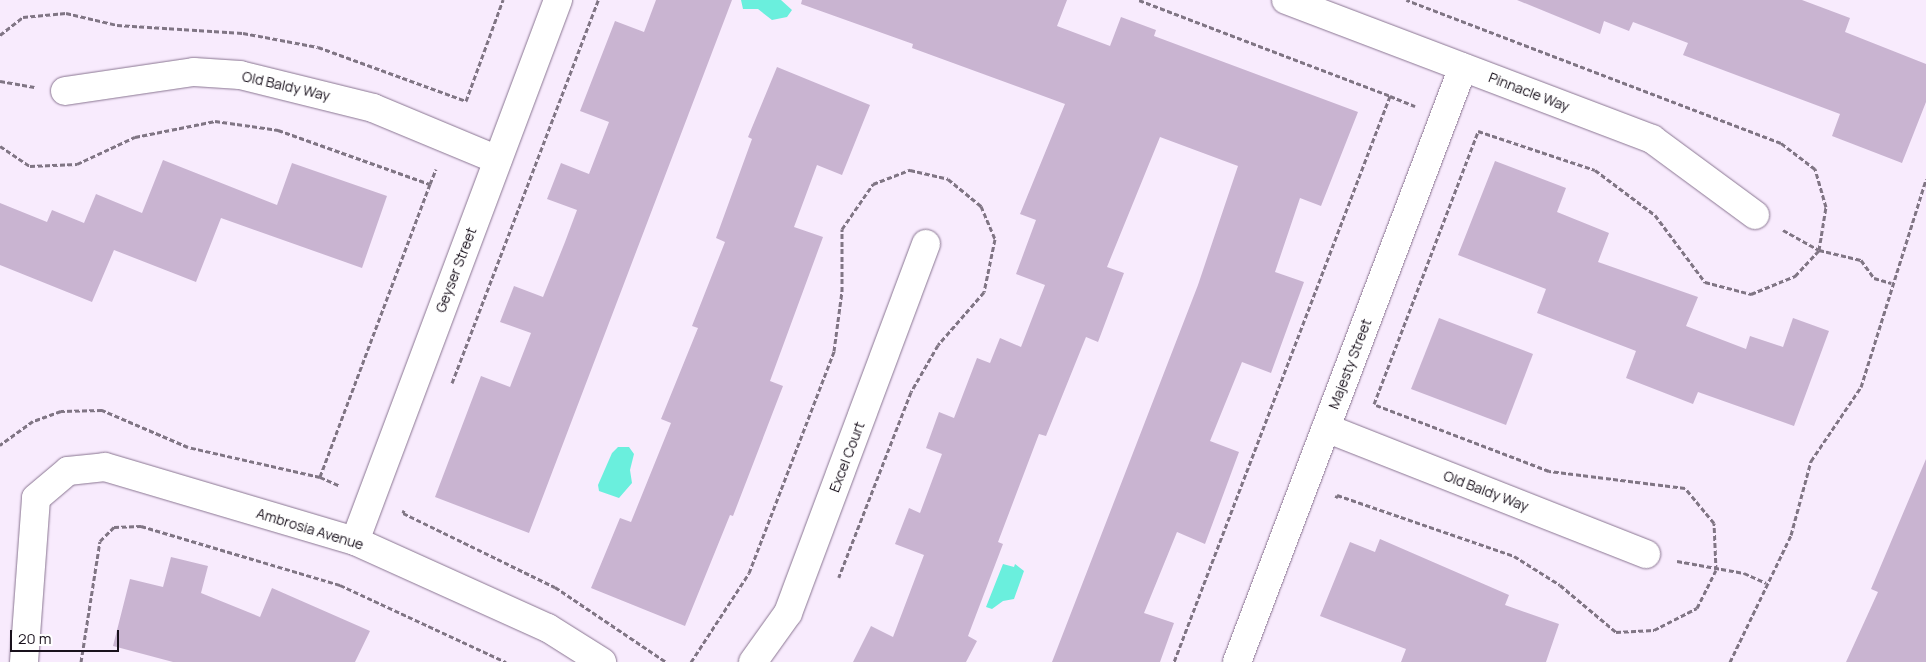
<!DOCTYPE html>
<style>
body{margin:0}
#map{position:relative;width:1926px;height:662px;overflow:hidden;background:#f8ebfd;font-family:Manrope,sans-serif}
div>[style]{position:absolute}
.water>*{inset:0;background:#6aefdd}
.building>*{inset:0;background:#c9b4d1}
.path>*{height:3px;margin-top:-1.5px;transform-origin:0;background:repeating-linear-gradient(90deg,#807584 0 5px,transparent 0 7.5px)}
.roads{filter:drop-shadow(0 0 1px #897591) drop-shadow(0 0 1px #897591)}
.street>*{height:28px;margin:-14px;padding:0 14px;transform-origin:14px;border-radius:14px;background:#fff}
span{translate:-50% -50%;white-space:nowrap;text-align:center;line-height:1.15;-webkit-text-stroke:5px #fff;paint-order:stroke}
.street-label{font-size:14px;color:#19111c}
.scale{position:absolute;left:10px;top:630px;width:109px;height:22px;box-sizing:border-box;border:2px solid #19111c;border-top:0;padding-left:6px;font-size:15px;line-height:18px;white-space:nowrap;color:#19111c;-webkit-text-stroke:4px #fff;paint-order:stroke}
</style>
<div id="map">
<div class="water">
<div style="clip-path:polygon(741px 0,781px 0,792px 10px,787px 17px,772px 20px,758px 9px,743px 9px)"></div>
<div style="clip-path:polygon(618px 447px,629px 447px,634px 454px,630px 470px,632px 483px,619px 498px,599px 491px,598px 485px,612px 453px)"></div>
<div style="clip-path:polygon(1003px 564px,1014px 567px,1015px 564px,1024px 571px,1014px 599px,1003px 601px,992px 609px,986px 607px)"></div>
</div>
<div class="building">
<div style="clip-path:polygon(656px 0,732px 0,529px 533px,435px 497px,481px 376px,510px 387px,531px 333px,500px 322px,514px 286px,543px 297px,565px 242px,577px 210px,547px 199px,561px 163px,589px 174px,609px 122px,580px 111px,615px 21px,644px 32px)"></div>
<div style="clip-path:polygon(802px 0,1067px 0,1057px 26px,1110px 46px,1121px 17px,1156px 30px,1154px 36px,1358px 112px,1321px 206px,1300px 198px,1275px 272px,1304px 282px,1271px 373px,1242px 362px,1210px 441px,1239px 452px,1205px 544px,1177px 532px,1144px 613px,1174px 623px,1160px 662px,1052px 662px,1198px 285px,1238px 166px,1160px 137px,1107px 267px,1124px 273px,1098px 342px,1086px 337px,1046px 436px,1039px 434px,998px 542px,1003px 544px,968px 636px,977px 641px,966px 662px,853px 662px,871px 626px,893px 637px,924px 555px,895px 544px,909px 508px,920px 513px,942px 454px,926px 448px,939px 412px,954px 418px,977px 358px,990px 363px,1000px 338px,1021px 347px,1045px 285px,1016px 274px,1036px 220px,1020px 214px,1065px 104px,912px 48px,913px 44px,801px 4px)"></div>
<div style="clip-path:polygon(1517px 0,1802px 0,1850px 18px,1845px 32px,1926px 64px,1926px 102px,1902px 163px,1832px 136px,1840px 114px,1683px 55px,1688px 43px,1633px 22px,1629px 31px,1604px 21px,1600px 34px)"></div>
<div style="clip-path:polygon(777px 67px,870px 105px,842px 175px,817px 165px,794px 227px,823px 237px,770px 381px,783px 386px,733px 516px,730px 515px,685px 626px,591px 588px,620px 518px,631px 522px,671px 423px,661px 419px,698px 328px,692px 326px,725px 242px,716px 238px,752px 139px,748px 137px)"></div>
<div style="clip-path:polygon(163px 160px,277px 205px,292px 163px,387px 196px,362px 268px,221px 218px,196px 282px,114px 250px,92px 302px,0 265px,0 203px,47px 222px,52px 210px,84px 223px,96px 194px,142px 213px)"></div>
<div style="clip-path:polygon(1495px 161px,1566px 188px,1557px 212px,1609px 233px,1598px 262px,1698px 297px,1686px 326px,1746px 349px,1750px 336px,1783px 347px,1793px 318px,1829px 331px,1794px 426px,1698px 392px,1693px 404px,1626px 378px,1636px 351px,1537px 313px,1546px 289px,1458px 255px)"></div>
<div style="clip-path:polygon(1439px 318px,1533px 354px,1506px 425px,1411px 389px)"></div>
<div style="clip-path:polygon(1926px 459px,1926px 662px,1846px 662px,1878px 592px,1871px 589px)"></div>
<div style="clip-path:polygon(1380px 539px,1509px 595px,1505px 605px,1559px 624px,1546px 662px,1401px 662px,1406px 649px,1320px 616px,1350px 542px,1375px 552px)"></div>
<div style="clip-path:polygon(171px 557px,208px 566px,201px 593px,260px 617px,272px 588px,370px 631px,355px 662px,173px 662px,113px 646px,130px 579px,163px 587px)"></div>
</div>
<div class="path">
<div style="left:1139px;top:0;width:269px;rotate:20.9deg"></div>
<div style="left:1390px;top:96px;width:606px;rotate:110.89deg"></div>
<div style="left:0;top:35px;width:29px;rotate:-38deg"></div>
<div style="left:23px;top:17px;width:43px;rotate:-5.3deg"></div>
<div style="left:66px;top:13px;width:52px;rotate:13.2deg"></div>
<div style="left:117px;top:25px;width:126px;rotate:3.6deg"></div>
<div style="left:243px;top:33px;width:76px;rotate:10.6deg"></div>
<div style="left:318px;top:47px;width:158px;rotate:20deg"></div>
<div style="left:466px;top:101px;width:108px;rotate:-69.9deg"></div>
<div style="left:0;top:81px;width:35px;rotate:10deg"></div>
<div style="left:1390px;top:96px;width:27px;rotate:22deg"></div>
<div style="left:0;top:146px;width:36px;rotate:34deg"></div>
<div style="left:30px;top:166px;width:47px;rotate:-2.4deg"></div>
<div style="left:77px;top:164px;width:64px;rotate:-25deg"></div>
<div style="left:135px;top:137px;width:82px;rotate:-11.3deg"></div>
<div style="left:215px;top:121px;width:64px;rotate:8.1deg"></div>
<div style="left:278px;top:130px;width:161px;rotate:19.6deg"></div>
<div style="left:430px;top:184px;width:313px;rotate:110.6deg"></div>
<div style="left:320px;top:477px;width:135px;rotate:-167.2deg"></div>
<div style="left:188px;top:447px;width:94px;rotate:-156.7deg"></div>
<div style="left:102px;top:410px;width:41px;rotate:178.6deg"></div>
<div style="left:61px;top:411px;width:30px;rotate:160deg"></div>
<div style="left:33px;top:421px;width:41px;rotate:144deg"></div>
<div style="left:430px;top:184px;width:16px;rotate:-68deg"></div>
<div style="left:1783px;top:230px;width:41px;rotate:29.1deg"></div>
<div style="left:1819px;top:250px;width:43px;rotate:13.4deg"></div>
<div style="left:1861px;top:260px;width:22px;rotate:54deg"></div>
<div style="left:1874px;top:278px;width:18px;rotate:16deg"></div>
<div style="left:452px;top:383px;width:410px;rotate:-69.1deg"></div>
<div style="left:320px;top:477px;width:22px;rotate:24deg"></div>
<div style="left:1336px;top:498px;width:3px;rotate:-72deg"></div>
<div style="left:1337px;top:495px;width:187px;rotate:19deg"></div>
<div style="left:1514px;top:556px;width:54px;rotate:32.2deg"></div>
<div style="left:1560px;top:585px;width:73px;rotate:40deg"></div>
<div style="left:1616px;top:632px;width:38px;rotate:-3deg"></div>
<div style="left:1654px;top:630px;width:48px;rotate:-27.1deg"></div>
<div style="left:1697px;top:608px;width:42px;rotate:-63.4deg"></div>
<div style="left:1716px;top:570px;width:47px;rotate:-92.4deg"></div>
<div style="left:1714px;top:523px;width:45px;rotate:-129.6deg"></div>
<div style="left:1685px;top:488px;width:137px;rotate:-172.9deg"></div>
<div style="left:1549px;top:471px;width:187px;rotate:-159.1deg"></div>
<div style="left:1374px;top:404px;width:292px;rotate:-69.1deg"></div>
<div style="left:1478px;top:131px;width:123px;rotate:18.4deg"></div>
<div style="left:1595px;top:170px;width:75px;rotate:36.9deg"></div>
<div style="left:1655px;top:215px;width:84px;rotate:53.3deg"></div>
<div style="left:1705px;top:282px;width:48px;rotate:14.6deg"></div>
<div style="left:1751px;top:294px;width:48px;rotate:-22.2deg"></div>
<div style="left:1795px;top:276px;width:35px;rotate:-47deg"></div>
<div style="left:1819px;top:250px;width:44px;rotate:-80.8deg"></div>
<div style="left:1826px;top:207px;width:40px;rotate:-106deg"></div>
<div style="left:1815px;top:169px;width:43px;rotate:-142.6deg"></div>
<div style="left:1781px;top:143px;width:401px;rotate:-159.1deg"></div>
<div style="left:404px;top:510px;width:3px;rotate:108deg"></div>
<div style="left:403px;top:513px;width:169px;rotate:26deg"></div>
<div style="left:555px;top:587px;width:134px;rotate:34deg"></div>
<div style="left:1677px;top:561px;width:68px;rotate:10.2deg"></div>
<div style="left:1744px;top:573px;width:24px;rotate:24deg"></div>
<div style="left:81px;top:662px;width:122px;rotate:-81.1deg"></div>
<div style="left:100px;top:541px;width:20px;rotate:-45deg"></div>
<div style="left:114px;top:527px;width:27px;rotate:-2deg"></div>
<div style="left:141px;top:526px;width:208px;rotate:16.5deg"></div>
<div style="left:340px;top:585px;width:183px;rotate:24.9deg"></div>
<div style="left:691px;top:662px;width:106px;rotate:-56.9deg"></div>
<div style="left:749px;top:573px;width:238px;rotate:-69deg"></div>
<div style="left:834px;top:351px;width:61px;rotate:-82.4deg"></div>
<div style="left:842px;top:291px;width:62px;rotate:-90deg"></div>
<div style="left:842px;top:229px;width:55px;rotate:-55.4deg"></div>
<div style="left:873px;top:184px;width:40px;rotate:-21deg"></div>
<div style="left:910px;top:170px;width:39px;rotate:13deg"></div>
<div style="left:948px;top:179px;width:43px;rotate:39.3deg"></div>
<div style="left:981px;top:206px;width:36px;rotate:67deg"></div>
<div style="left:995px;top:239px;width:54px;rotate:101.7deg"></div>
<div style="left:984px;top:292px;width:70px;rotate:131deg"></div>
<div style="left:938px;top:345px;width:54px;rotate:119.9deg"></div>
<div style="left:911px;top:392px;width:199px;rotate:111.3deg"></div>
<div style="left:1730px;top:662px;width:141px;rotate:-64.3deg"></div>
<div style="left:1791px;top:535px;width:77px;rotate:-74.9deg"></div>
<div style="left:1811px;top:461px;width:89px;rotate:-56deg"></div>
<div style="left:1861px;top:387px;width:218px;rotate:-72.6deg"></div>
</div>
<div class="roads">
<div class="street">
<div style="left:1286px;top:0;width:392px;rotate:20.8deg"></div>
<div style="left:1652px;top:139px;width:128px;rotate:36.4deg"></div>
<div style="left:65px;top:91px;width:130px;rotate:-8.4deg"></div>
<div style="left:194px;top:72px;width:46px;rotate:3.7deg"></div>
<div style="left:240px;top:75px;width:137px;rotate:13.9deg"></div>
<div style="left:373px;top:108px;width:135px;rotate:22.6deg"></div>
<div style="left:1326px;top:428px;width:344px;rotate:21.5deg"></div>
<div style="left:355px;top:541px;width:578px;rotate:-69.43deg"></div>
<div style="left:24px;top:662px;width:164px;rotate:-85.8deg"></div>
<div style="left:36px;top:498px;width:42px;rotate:-40.2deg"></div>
<div style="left:68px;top:471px;width:37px;rotate:-6deg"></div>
<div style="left:105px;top:467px;width:261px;rotate:16.5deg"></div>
<div style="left:355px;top:541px;width:212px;rotate:24.3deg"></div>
<div style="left:548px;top:628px;width:64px;rotate:32.2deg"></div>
<div style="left:753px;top:662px;width:60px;rotate:-54.5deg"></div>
<div style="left:788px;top:613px;width:394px;rotate:-69.5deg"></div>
<div style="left:1237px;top:662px;width:636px;rotate:-69.2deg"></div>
</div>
</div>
<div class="street-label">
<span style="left:286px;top:86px;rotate:13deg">Old Baldy Way</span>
<span style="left:1529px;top:92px;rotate:21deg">Pinnacle Way</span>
<span style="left:456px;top:270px;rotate:-69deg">Geyser Street</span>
<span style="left:1350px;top:364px;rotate:-69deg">Majesty Street</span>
<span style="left:847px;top:457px;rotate:-69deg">Excel Court</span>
<span style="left:1486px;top:491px;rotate:21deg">Old Baldy Way</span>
<span style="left:310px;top:529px;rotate:17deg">Ambrosia Avenue</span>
</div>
<div class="scale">20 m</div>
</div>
